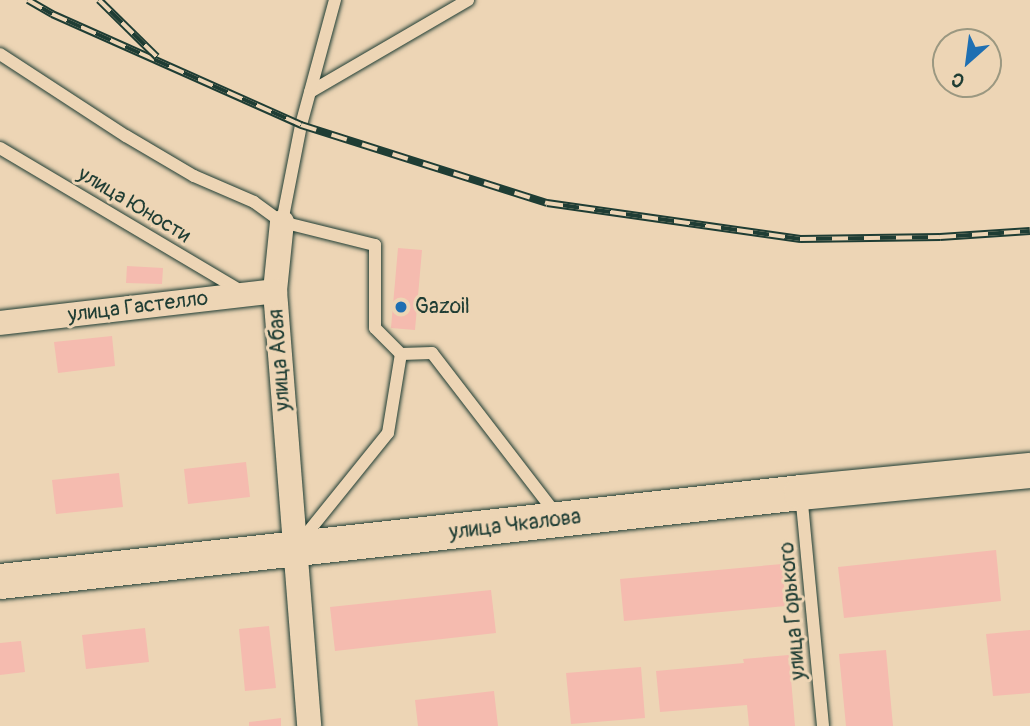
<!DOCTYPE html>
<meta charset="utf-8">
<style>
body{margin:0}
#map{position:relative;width:1030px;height:726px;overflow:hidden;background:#edd5b5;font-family:Pangolin,sans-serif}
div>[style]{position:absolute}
.building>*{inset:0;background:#f5bbaf}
.roads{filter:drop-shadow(0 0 2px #1f3d34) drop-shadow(0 0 2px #1f3d34)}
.service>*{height:12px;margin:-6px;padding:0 6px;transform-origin:6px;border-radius:6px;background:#edd5b5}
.minor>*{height:24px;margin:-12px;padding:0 12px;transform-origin:12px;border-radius:12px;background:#edd5b5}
.secondary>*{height:35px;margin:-17.5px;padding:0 17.5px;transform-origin:17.5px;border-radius:17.5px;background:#edd5b5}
.rail>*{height:8px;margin-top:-4px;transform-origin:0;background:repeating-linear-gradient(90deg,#edd5b5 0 16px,#1f3d34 0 32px);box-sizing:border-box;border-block:2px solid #1f3d34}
.dots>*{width:19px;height:19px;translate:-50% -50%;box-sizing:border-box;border:4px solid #edd5b5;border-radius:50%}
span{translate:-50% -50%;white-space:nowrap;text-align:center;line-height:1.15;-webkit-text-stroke:6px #edd5b5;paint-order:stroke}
.street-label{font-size:21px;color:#1f3d34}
.poi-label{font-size:21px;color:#1f3d34}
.left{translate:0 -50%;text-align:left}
.north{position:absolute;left:932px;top:28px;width:70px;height:70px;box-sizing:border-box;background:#edd5b5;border:2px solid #9b9881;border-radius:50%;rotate:208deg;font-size:19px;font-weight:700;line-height:28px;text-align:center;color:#1f3d34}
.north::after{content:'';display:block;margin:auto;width:24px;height:32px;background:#1f6fb2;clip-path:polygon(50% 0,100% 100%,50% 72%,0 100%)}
</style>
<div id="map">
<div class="building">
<div style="clip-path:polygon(398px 248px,422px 250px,415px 330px,391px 328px)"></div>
<div style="clip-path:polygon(127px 266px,163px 268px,162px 284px,126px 283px)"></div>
<div style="clip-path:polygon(112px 336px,115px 366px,58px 373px,54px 342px)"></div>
<div style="clip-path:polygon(246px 462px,250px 497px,188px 504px,184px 469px)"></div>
<div style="clip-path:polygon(119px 473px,123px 507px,56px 514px,52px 480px)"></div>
<div style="clip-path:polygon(996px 550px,1001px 601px,844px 618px,838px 567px)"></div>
<div style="clip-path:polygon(782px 564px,786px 606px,624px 621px,620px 579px)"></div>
<div style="clip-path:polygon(491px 590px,496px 633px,335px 651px,330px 607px)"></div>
<div style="clip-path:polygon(269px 626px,276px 688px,245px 691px,239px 629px)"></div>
<div style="clip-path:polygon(145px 628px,149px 662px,86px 669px,82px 635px)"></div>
<div style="clip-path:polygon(1030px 630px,1030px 693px,993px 696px,986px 634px)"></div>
<div style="clip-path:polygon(21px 641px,25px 672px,0 675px,0 643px)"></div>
<div style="clip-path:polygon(886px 650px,893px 726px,846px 726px,839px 654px)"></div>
<div style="clip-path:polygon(789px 655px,795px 726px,749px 726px,747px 705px,660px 712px,656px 671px,744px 663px,743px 659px)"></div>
<div style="clip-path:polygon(641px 667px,645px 718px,571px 724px,566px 673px)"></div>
<div style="clip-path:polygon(494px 691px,498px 726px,418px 726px,415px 700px)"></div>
<div style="clip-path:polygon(281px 718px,281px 726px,249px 726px,249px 722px)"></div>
</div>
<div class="roads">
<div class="service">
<div style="left:0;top:54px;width:150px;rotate:33.1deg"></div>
<div style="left:126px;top:136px;width:79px;rotate:30.5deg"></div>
<div style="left:194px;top:176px;width:65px;rotate:23.4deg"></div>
<div style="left:254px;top:202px;width:34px;rotate:36deg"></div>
<div style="left:282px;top:222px;width:96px;rotate:13.9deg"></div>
<div style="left:375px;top:245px;width:83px;rotate:90deg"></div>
<div style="left:375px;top:328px;width:37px;rotate:45deg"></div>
<div style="left:310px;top:92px;width:183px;rotate:-30.2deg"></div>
<div style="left:0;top:148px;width:280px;rotate:30.7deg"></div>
<div style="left:282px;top:222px;width:99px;rotate:-78.9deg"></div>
<div style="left:301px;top:125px;width:130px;rotate:-74.8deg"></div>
<div style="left:801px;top:493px;width:234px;rotate:84.6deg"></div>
<div style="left:300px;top:542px;width:140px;rotate:-51.1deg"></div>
<div style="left:388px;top:433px;width:80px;rotate:-80.7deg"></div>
<div style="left:401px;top:354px;width:31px;rotate:-2deg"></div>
<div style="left:432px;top:353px;width:203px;rotate:52.4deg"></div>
</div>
<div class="minor">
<div style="left:282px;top:222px;width:69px;rotate:95.8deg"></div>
<div style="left:275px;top:291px;width:436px;rotate:85.5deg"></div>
<div style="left:0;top:323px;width:277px;rotate:-6.6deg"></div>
</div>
<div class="secondary">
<div style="left:0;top:581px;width:806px;rotate:-6.34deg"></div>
<div style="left:801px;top:492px;width:230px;rotate:-5.5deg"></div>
</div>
</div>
<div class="rail">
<div style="left:28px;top:0;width:28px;rotate:30deg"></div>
<div style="left:52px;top:14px;width:273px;rotate:24deg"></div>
<div style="left:301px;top:125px;width:258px;rotate:17.6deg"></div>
<div style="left:547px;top:203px;width:256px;rotate:8.1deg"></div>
<div style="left:800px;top:239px;width:140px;rotate:-0.8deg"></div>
<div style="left:940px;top:237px;width:90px;rotate:-3.8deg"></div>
<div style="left:99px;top:0;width:81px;rotate:44.5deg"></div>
</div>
<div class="dots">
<div style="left:401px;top:307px;background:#1f6fb2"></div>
</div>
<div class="street-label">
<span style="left:134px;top:205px;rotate:31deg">улица Юности</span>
<span style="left:138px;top:307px;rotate:-7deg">улица Гастелло</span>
<span style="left:280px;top:360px;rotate:-94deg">улица Абая</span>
<span style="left:515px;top:525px;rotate:-7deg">улица Чкалова</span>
<span style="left:793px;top:611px;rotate:-95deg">улица Горького</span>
</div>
<div class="poi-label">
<span class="left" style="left:415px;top:307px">Gazoil</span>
</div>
<div class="north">С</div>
</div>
